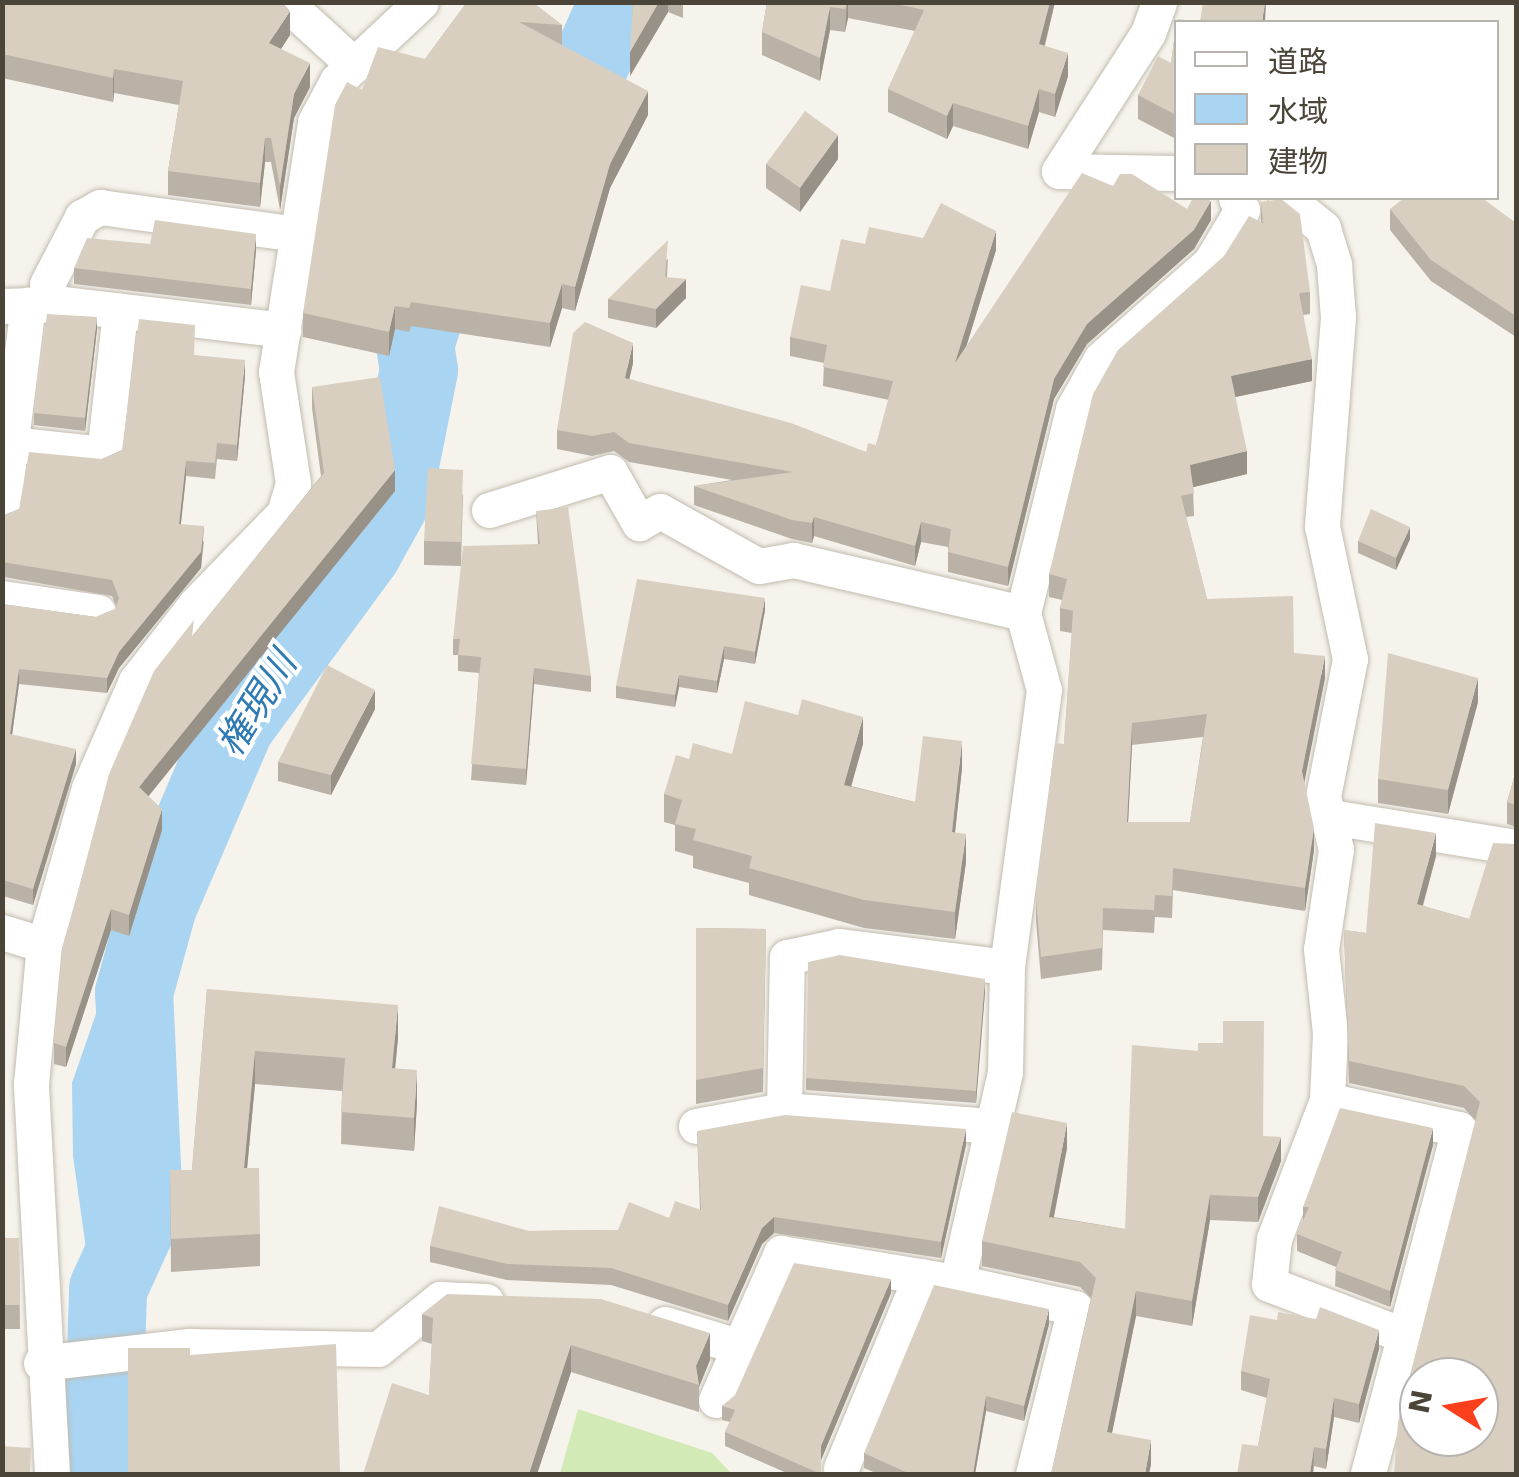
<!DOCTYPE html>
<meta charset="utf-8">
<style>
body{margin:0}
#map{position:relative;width:1519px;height:1477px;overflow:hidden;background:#f6f3ec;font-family:"DejaVu Sans","Noto Sans JP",sans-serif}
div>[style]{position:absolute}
.green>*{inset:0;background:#d2eab5}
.water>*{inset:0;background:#a9d4f2}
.river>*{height:78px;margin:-39px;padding:0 39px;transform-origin:39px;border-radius:39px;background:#a9d4f2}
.roads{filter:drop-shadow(0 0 2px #c2bbae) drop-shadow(0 0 2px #c2bbae)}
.street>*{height:35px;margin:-17.5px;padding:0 17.5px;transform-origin:17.5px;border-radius:17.5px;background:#fff}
.wall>*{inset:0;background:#bab2a6}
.shaded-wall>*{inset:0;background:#979187}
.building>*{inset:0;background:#d8cfc1}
span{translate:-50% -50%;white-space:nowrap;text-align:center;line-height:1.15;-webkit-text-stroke:8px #fff;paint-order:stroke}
.water-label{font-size:38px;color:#2e7ab2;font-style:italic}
.frame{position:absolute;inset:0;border:5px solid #4b4439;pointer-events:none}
.legend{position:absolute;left:1174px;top:20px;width:325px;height:180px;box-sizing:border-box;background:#fff;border:2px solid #b7b4b0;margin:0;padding:12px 18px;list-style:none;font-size:30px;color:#4b4439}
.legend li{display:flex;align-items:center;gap:20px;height:50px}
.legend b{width:50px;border:2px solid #b7b4b0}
.north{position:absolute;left:1399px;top:1357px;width:100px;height:100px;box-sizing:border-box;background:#fff;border:2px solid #b7b4b0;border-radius:50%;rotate:281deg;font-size:28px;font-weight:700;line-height:40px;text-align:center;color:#4b4439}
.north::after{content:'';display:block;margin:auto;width:35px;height:45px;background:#fc3f1d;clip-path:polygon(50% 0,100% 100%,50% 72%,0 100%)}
</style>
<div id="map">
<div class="green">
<div style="clip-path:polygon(578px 1409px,712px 1453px,732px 1474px,560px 1474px)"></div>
</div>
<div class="water">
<div style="clip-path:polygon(148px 986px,151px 1231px,125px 1273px,89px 1270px,73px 1156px,72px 1083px,105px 988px)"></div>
</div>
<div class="river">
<div style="left:102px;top:1474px;width:185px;rotate:-88.1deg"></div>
<div style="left:108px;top:1289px;width:87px;rotate:-65.5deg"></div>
<div style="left:144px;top:1210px;width:217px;rotate:-92.6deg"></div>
<div style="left:134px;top:993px;width:90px;rotate:-74.6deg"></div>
<div style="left:158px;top:906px;width:196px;rotate:-66.8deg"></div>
<div style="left:235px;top:726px;width:217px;rotate:-53.8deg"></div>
<div style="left:363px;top:551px;width:64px;rotate:-61deg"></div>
<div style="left:394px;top:495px;width:127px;rotate:-78.7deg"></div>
<div style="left:419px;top:370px;width:25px;rotate:-99deg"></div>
<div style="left:415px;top:345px;width:77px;rotate:-72.5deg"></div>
<div style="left:438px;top:272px;width:252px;rotate:-53.5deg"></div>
<div style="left:588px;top:69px;width:73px;rotate:-65.9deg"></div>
</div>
<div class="roads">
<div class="street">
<div style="left:285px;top:2px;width:93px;rotate:42.4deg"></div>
<div style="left:1059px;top:171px;width:164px;rotate:-57.2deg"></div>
<div style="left:1148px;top:33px;width:33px;rotate:-70deg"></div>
<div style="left:1059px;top:171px;width:117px;rotate:1deg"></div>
<div style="left:1286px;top:198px;width:48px;rotate:39deg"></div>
<div style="left:1323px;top:228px;width:39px;rotate:73deg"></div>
<div style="left:1334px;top:265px;width:52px;rotate:85.6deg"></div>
<div style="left:1338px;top:317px;width:210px;rotate:94.4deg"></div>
<div style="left:1322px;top:526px;width:136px;rotate:78.1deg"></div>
<div style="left:1350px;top:659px;width:141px;rotate:101.1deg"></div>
<div style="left:1323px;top:797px;width:54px;rotate:76deg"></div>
<div style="left:1336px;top:849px;width:101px;rotate:98.5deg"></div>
<div style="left:1321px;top:949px;width:84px;rotate:83.9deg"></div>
<div style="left:1330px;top:1033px;width:67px;rotate:92.6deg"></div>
<div style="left:1327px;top:1100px;width:149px;rotate:110.9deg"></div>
<div style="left:1274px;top:1239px;width:45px;rotate:96.3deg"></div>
<div style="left:1269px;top:1284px;width:143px;rotate:20.8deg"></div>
<div style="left:47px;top:284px;width:76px;rotate:-62.4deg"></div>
<div style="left:82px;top:217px;width:21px;rotate:-29deg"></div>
<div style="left:100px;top:207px;width:200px;rotate:7.8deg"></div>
<div style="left:2px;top:306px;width:61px;rotate:-1.9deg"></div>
<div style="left:63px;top:304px;width:222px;rotate:6.7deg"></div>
<div style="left:11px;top:444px;width:94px;rotate:6.1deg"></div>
<div style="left:104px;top:454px;width:144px;rotate:-83.6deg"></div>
<div style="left:489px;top:510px;width:127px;rotate:-17.4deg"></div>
<div style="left:610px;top:472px;width:59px;rotate:60.4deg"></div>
<div style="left:639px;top:523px;width:24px;rotate:-30deg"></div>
<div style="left:660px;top:511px;width:113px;rotate:29.1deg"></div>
<div style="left:759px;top:566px;width:35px;rotate:-10deg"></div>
<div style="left:793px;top:560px;width:236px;rotate:13deg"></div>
<div style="left:2px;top:513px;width:210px;rotate:-82.9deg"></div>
<div style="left:2px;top:598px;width:97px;rotate:8.3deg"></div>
<div style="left:1331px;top:817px;width:187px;rotate:9.2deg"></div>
<div style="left:2px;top:932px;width:44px;rotate:17.2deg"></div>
<div style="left:1327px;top:1100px;width:135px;rotate:12.4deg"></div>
<div style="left:1459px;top:1129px;width:357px;rotate:104.8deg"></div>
<div style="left:784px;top:1110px;width:153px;rotate:-88.9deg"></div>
<div style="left:787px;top:957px;width:53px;rotate:-11.9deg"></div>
<div style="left:839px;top:946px;width:169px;rotate:7.1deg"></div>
<div style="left:696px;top:1126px;width:89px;rotate:-10.3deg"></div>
<div style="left:784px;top:1110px;width:210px;rotate:4.4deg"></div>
<div style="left:665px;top:1324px;width:78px;rotate:17deg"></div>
<div style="left:41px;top:1363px;width:149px;rotate:-6.6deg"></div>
<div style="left:189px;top:1346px;width:189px;rotate:0.9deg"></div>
<div style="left:378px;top:1349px;width:80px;rotate:-38.9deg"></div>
<div style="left:440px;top:1299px;width:46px;rotate:2.5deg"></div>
<div style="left:716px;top:1400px;width:161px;rotate:-66.1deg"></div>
<div style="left:781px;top:1253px;width:178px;rotate:9.4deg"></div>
<div style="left:841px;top:1468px;width:208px;rotate:-67.4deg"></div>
<div style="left:52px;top:1474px;width:391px;rotate:-93.1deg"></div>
<div style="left:31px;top:1084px;width:140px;rotate:-84.7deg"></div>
<div style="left:44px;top:945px;width:163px;rotate:-74deg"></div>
<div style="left:89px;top:788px;width:117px;rotate:-66.3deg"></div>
<div style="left:136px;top:681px;width:96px;rotate:-52.2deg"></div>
<div style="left:195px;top:605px;width:128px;rotate:-45.9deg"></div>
<div style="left:284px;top:513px;width:31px;rotate:-73deg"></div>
<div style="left:293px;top:483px;width:112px;rotate:-98.7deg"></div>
<div style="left:276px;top:372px;width:253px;rotate:-81.1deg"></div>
<div style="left:315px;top:122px;width:47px;rotate:-61.8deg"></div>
<div style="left:337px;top:81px;width:115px;rotate:-43.2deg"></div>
<div style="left:1033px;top:1474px;width:171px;rotate:-75.8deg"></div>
<div style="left:1075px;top:1308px;width:121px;rotate:-167.6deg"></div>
<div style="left:957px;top:1282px;width:215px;rotate:-77.1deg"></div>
<div style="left:1005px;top:1072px;width:105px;rotate:-88.9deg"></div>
<div style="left:1007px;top:967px;width:279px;rotate:-82.4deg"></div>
<div style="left:1044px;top:690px;width:80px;rotate:-105.3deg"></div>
<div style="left:1023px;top:613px;width:210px;rotate:-76.2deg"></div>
<div style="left:1073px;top:409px;width:57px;rotate:-60.8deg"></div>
<div style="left:1101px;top:359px;width:145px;rotate:-41.4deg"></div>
<div style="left:1210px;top:263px;width:62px;rotate:-58.9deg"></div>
<div style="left:1242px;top:210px;width:13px;rotate:-117deg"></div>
</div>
</div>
<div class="wall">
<div style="clip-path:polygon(2px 2px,290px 35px,281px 49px,310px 87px,294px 118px,280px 210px,271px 162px,265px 162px,260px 207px,168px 195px,168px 171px,179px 105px,114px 93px,113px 102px,2px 78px)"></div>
<div style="clip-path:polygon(467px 2px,550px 2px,536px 5px,562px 25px,562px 45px,648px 115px,610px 188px,575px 311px,562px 308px,550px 347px,411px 326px,409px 332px,395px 329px,389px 356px,303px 337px,303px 313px,362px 90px,425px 59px)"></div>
<div style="clip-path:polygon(633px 2px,683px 2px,683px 18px,668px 12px,630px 76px)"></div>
<div style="clip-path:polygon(767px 2px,1055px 2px,1045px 46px,1068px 76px,1055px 117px,1039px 112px,1028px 149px,953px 126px,947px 139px,888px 112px,888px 89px,915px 31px,848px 18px,845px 32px,830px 30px,820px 81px,762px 55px,762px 32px)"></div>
<div style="clip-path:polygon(1176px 26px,1176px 139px,1138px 119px,1138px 95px,1171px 63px)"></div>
<div style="clip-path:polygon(838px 159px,800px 212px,766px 188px,766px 164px)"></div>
<div style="clip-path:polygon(1113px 186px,1187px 209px,1211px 220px,1194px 249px,1087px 344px,1054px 399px,1008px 586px,948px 572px,948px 547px,921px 542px,915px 566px,814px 536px,812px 543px,792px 539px,694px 505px,694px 486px,732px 480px,629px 462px,614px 451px,592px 456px,557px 449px,557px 430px,633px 363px,629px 379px,866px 452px,876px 445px,889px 400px,823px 386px,824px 363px,790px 356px,790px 337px,830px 291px,865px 244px,923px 238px,996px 250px,966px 347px)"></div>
<div style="clip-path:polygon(evenodd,1261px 202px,1310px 292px,1310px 314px,1303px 315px,1312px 381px,1235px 397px,1247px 474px,1193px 487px,1194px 516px,1186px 517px,1207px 599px,1294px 653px,1325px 678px,1304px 782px,1314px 850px,1305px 911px,1173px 890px,1172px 918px,1155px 917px,1154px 933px,1103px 930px,1102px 970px,1041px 979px,1036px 921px,1036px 899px,1064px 744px,1072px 633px,1060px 631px,1060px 608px,1062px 600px,1049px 597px,1049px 574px,1224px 256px,1261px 222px,1261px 202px,1203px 737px,1190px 822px,1128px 822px,1132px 745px,1203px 737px)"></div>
<div style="clip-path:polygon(1390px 209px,1516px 223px,1516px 337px,1431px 281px,1390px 230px)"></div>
<div style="clip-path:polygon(150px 244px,256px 250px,251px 305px,74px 284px,74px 268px)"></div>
<div style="clip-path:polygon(668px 259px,667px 277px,686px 298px,656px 328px,608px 318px,608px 299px)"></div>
<div style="clip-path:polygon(97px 329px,85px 431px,34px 425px,34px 413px)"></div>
<div style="clip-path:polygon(195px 355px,245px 376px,237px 461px,217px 459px,215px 479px,186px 476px,181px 524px,204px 542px,201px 568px,119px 668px,107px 693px,19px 684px,12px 735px,76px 764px,33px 905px,3px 896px,2px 604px,96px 617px,115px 609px,116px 606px,112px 596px,4px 577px,2px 516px,19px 509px,102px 459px,122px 450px)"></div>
<div style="clip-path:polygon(312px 387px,395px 491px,148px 796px,162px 830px,129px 936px,111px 930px,66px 1067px,54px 1064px,54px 1043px,194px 634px,321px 476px,312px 408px)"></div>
<div style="clip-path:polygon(463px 494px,461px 566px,424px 565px,424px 541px)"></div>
<div style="clip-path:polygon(536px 511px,591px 676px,591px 692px,534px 684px,526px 785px,471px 780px,479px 673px,458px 671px,458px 655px,453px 655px,453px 639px,538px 544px)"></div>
<div style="clip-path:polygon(1410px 539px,1396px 570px,1358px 553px,1358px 541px)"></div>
<div style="clip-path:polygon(765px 610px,755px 664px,724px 659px,717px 693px,679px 687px,675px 707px,616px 698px,616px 686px)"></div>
<div style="clip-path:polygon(1478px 702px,1448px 814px,1378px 803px,1378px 779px)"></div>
<div style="clip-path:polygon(375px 709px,331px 795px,278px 781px,278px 762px)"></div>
<div style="clip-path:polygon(863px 744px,851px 786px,915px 802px,962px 768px,955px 832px,966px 862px,955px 939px,864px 928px,749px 895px,749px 883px,693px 868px,693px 856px,675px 851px,675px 825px,664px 822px,664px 794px,689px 759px)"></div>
<div style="clip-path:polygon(1516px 771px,1516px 827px,1507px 824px,1507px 802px)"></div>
<div style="clip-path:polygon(1436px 856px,1423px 906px,1469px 919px,1516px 1474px,1475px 1120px,1464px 1108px,1349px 1083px,1344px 930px,1366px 933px)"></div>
<div style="clip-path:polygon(696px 928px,766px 929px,763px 1092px,696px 1104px)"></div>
<div style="clip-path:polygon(207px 989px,398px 1038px,395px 1068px,417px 1103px,414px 1151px,341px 1144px,342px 1091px,255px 1084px,247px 1168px,260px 1234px,260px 1266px,171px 1272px,170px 1170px,192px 1170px)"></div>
<div style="clip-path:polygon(985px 992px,976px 1103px,806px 1090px,806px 1078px)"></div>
<div style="clip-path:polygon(697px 1131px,966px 1145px,941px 1258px,774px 1233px,762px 1244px,728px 1321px,611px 1285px,507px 1280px,430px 1262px,430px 1246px,529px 1231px,618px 1230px,700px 1210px)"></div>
<div style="clip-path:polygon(1263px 1136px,1281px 1161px,1258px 1222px,1210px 1220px,1192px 1326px,1136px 1316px,1112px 1433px,1151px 1465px,1051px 1474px,1091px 1298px,1080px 1287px,982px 1266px,982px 1241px,1067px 1148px,1054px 1217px,1125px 1229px)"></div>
<div style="clip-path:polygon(1433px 1145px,1390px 1307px,1335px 1286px,1336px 1267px,1297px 1251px,1297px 1234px,1303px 1221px,1303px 1207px)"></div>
<div style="clip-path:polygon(2px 1238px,19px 1238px,20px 1329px,2px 1329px)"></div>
<div style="clip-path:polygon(891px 1293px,821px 1460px,821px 1474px,789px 1474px,725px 1446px,725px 1432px,730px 1422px,722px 1420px,722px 1406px)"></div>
<div style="clip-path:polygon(422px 1314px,710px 1360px,699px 1387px,699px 1412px,571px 1372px,537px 1474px,363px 1474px,429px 1395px,432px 1344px,422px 1341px)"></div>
<div style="clip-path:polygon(1049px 1324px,1024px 1421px,986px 1411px,975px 1474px,878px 1474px,864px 1468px,864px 1453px)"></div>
<div style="clip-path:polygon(1379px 1349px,1359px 1423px,1334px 1417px,1326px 1469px,1314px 1466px,1313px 1474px,1237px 1474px,1258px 1446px,1267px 1398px,1241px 1390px,1241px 1371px)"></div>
</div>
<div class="shaded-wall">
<div style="clip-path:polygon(659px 2px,668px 2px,668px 12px,630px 76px,630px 52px)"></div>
<div style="clip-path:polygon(847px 2px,848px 2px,848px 18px,845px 32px)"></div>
<div style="clip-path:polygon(1050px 2px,1055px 2px,1039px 67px,1039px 44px)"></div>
<div style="clip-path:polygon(1265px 2px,1266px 2px,1265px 22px,1262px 22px)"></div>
<div style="clip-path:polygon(830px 7px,830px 30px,820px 81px,820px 58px)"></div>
<div style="clip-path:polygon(290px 11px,290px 35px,269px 67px,269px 43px)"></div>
<div style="clip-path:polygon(1068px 53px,1068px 76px,1055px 117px,1055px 94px)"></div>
<div style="clip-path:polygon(310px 63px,310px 87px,294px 118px,280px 210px,280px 186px,294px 94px)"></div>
<div style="clip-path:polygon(114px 69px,114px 93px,113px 102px,113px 78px)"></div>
<div style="clip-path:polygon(1039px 89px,1039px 112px,1028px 149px,1028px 126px)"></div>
<div style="clip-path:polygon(648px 91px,648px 115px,610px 188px,575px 311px,575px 287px,610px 164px)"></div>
<div style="clip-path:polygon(953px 103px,953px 126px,947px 139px,947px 116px)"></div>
<div style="clip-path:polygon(838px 135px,838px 159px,800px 212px,800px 188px)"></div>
<div style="clip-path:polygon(265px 138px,265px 162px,260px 207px,260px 183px)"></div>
<div style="clip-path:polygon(1211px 201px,1211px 220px,1194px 249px,1087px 344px,1054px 399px,1008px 586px,1008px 567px,1054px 379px,1087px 324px)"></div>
<div style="clip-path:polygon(996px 231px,996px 250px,955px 383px,955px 363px)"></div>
<div style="clip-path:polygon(256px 234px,256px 250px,251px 305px,251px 289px)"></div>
<div style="clip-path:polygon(686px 279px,686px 298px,656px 328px,656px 309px)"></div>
<div style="clip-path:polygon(562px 284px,562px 308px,550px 347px,550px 323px)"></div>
<div style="clip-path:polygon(395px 306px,395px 329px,389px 356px,389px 332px)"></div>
<div style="clip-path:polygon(97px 317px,97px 329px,85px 431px,85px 418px)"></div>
<div style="clip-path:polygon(633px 343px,633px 363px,625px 398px,625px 378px)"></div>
<div style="clip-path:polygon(1312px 359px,1312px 381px,1231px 398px,1231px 376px)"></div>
<div style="clip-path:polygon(245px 360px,245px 376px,237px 461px,237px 445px)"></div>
<div style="clip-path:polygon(1247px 451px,1247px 474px,1190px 488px,1190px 465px)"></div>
<div style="clip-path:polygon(186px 461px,186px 476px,179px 540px,179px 524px)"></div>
<div style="clip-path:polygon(395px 470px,395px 491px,139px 808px,139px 787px)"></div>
<div style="clip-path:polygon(814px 517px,814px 536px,812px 543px,812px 523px)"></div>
<div style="clip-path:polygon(921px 522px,921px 542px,915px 566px,915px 546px)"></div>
<div style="clip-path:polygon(204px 526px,201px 568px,119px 668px,107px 693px,107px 678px,119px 652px)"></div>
<div style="clip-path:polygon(1410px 527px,1410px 539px,1396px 570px,1396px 558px)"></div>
<div style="clip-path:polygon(765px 598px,765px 610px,755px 664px,755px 652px)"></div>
<div style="clip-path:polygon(724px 646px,724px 659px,717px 693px,717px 681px)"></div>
<div style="clip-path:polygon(1325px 656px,1325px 678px,1302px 794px,1302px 771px)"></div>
<div style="clip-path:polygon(534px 668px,534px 684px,526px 785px,526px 769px)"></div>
<div style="clip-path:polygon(19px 669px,19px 684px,10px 750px,10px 734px)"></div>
<div style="clip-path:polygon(679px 675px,679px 687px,675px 707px,675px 695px)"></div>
<div style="clip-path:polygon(1478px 678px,1478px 702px,1448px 814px,1448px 790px)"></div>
<div style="clip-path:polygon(375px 690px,375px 709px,331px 795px,331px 775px)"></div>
<div style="clip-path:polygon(863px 717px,863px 744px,844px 812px,844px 785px)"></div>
<div style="clip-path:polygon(1132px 723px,1132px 745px,1127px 844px,1127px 822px)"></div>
<div style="clip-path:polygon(962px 741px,962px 768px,952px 860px,952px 832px)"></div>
<div style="clip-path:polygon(76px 749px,76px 764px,33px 905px,33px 889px)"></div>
<div style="clip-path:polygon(162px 809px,162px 830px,129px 936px,129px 915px)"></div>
<div style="clip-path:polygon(1314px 828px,1314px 850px,1305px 911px,1305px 888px)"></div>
<div style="clip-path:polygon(1436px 833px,1436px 856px,1417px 926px,1417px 904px)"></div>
<div style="clip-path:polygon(966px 834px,966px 862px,955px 939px,955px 912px)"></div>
<div style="clip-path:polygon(111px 909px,111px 930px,66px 1067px,66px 1047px)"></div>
<div style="clip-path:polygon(985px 979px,985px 992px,976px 1103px,976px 1091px)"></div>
<div style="clip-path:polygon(398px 1005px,398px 1038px,392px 1101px,392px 1068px)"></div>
<div style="clip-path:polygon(255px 1051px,255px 1084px,244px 1201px,244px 1168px)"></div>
<div style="clip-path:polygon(417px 1070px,417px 1103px,414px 1151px,414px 1118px)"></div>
<div style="clip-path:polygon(1067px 1123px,1067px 1148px,1049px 1241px,1049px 1217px)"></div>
<div style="clip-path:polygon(1433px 1128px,1433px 1145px,1390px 1307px,1390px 1291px)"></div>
<div style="clip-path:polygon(966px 1129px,966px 1145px,941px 1258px,941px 1242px)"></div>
<div style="clip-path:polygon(1281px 1137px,1281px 1161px,1258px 1222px,1258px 1197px)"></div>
<div style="clip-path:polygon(1210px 1195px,1210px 1220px,1192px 1326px,1192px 1301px)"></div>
<div style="clip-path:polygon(774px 1217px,774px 1233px,762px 1244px,728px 1321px,728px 1305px,762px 1228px)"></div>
<div style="clip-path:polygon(891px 1279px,891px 1293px,821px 1460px,821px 1446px)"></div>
<div style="clip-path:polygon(1136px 1291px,1136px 1316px,1107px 1457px,1107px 1432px)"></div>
<div style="clip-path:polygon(1049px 1309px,1049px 1324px,1024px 1421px,1024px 1406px)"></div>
<div style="clip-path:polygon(1379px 1330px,1379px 1349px,1359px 1423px,1359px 1404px)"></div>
<div style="clip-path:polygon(710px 1333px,710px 1360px,699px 1387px,696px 1366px)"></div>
<div style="clip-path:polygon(571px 1345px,571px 1372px,537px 1474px,529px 1474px)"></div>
<div style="clip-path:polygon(986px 1396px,986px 1411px,975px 1474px,973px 1474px)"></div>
<div style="clip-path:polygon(1334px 1398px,1334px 1417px,1326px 1469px,1326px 1449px)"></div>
<div style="clip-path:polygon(1151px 1440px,1151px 1465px,1149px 1474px,1145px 1474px)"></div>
<div style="clip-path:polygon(1314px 1447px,1313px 1474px,1310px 1474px)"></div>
</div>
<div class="building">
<div style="clip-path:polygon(2px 2px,282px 2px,290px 11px,269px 43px,310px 63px,294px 94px,280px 186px,271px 138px,265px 138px,260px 183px,168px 171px,183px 81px,114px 69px,113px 78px,2px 54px)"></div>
<div style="clip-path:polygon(467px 2px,532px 2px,562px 25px,519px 22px,648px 91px,610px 164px,575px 287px,562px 284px,550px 323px,411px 302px,409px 308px,395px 306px,389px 332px,303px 313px,335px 105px,347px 82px,362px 90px,378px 47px,425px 59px)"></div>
<div style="clip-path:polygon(633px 2px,659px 2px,630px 52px)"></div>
<div style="clip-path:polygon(767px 2px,847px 2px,845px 9px,830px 7px,820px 58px,762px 32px)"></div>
<div style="clip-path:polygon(887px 2px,1050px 2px,1039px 44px,1068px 53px,1055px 94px,1039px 89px,1028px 126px,953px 103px,947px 116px,888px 89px,924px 10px)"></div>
<div style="clip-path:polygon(1203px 2px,1265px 2px,1262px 22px,1177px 22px,1178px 19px,1200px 22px)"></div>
<div style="clip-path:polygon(1176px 26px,1176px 115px,1138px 95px,1158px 56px,1171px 63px)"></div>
<div style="clip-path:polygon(805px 111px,838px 135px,800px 188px,766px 164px)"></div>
<div style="clip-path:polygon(1082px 173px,1113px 186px,1120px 174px,1132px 174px,1187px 209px,1193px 198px,1204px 198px,1211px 201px,1194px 230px,1087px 324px,1054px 379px,1008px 567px,948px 552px,951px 529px,921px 522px,915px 546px,814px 517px,812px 523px,792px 520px,694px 486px,793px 472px,629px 443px,614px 432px,592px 436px,557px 430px,573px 333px,585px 322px,633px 343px,625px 378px,791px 423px,866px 452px,868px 443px,876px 445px,893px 381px,823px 367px,827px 345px,790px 337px,801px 285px,830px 291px,841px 239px,865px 244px,869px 227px,923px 238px,941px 203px,996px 231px,955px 363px)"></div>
<div style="clip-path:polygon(1404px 198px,1482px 198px,1516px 223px,1516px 316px,1431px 260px,1390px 209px)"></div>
<div style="clip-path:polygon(evenodd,1281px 199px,1300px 214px,1310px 292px,1299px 293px,1312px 359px,1231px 376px,1247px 451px,1190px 465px,1194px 493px,1181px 496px,1207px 599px,1293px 596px,1294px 653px,1325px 656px,1302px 771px,1314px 828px,1305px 888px,1173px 868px,1172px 896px,1155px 895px,1154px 910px,1103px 908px,1102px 948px,1041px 957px,1036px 899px,1055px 743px,1064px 744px,1073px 611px,1060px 608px,1067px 579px,1049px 574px,1093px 394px,1118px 350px,1224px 256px,1249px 216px,1263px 223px,1261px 202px,1281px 199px,1207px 714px,1190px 822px,1127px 822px,1132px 723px,1207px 714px)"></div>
<div style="clip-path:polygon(155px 220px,256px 234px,251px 289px,74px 268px,87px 238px,150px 244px)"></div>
<div style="clip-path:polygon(668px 240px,665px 277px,686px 279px,656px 309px,608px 299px)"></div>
<div style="clip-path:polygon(47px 314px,97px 317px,85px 418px,34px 413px)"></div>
<div style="clip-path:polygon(139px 319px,195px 325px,194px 355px,245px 360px,237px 445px,217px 443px,215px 463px,186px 461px,179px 524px,204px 526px,201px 552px,119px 652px,107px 678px,19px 669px,10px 734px,76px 749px,33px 889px,3px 880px,2px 883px,2px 604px,96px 617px,115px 609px,119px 598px,112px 580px,2px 562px,2px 516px,19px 509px,29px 452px,102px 459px,122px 450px)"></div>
<div style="clip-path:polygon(380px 377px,395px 470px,139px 787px,162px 809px,129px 915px,111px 909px,66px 1047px,54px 1043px,63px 948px,109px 774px,154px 671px,194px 620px,192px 636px,324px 473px,312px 387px)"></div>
<div style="clip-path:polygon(428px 468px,463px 470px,461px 542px,424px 541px)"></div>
<div style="clip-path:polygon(568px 507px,591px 676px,534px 668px,526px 769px,471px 764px,481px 657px,458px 655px,460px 639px,453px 639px,463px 546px,540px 544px,536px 511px)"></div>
<div style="clip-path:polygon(1371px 509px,1410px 527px,1396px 558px,1358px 541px)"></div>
<div style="clip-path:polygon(637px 579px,765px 598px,755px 652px,724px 646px,717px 681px,679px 675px,675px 695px,616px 686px)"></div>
<div style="clip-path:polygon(1388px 653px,1478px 678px,1448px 790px,1378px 779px)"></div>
<div style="clip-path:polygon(327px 665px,375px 690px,331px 775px,278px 762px)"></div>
<div style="clip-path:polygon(802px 699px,863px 717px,844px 785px,915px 802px,923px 736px,962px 741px,952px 832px,966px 834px,955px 912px,864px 900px,749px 868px,752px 856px,693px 840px,696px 829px,675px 824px,682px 800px,664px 794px,676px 755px,689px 759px,693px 743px,732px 754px,745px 701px,798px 715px)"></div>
<div style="clip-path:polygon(1516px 771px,1516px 805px,1507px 802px)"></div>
<div style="clip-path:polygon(evenodd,1375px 823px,1436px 833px,1417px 904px,1469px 919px,1493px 843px,1516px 844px,1516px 1474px,1394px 1474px,1398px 1422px,1480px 1102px,1464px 1086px,1349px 1061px,1344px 930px,1366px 933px,1375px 823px,1419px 1377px,1479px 1377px,1479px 1437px,1419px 1437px,1419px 1377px)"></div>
<div style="clip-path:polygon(696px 928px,766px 929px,763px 1068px,696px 1080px)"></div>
<div style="clip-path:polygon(840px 955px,985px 979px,976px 1091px,806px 1078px,808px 962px)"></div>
<div style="clip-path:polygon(207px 989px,398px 1005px,392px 1068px,417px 1070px,414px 1118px,341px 1112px,345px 1058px,255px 1051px,244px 1168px,259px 1168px,260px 1234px,171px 1239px,170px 1170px,192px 1170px)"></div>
<div style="clip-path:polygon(1223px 1021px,1264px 1021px,1263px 1136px,1281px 1137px,1258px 1197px,1210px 1195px,1192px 1301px,1136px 1291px,1107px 1432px,1151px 1440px,1145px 1474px,1051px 1474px,1096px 1278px,1080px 1262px,982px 1241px,1012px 1112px,1067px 1123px,1049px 1217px,1125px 1229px,1132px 1045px,1198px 1051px,1198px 1043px,1223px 1043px)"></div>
<div style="clip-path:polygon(1340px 1108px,1433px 1128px,1390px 1291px,1335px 1270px,1342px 1252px,1297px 1234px,1309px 1207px,1303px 1207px)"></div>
<div style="clip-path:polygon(785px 1115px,966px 1129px,941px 1242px,774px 1217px,762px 1228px,728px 1305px,611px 1268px,507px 1264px,430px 1246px,439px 1206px,529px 1231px,618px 1230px,629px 1202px,669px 1218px,675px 1201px,701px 1210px,697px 1131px)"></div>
<div style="clip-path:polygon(2px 1238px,19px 1238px,20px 1305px,2px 1305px)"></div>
<div style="clip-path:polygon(794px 1263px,891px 1279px,821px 1446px,821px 1474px,725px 1432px,735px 1410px,722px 1406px,735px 1395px)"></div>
<div style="clip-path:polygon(934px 1285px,1049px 1309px,1024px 1406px,986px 1396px,973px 1474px,910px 1474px,864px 1453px)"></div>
<div style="clip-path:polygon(447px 1294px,601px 1299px,710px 1333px,696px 1366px,699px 1385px,571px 1345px,529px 1474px,363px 1474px,392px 1383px,429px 1395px,433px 1318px,422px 1314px)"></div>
<div style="clip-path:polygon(1320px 1307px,1379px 1330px,1359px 1404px,1334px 1398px,1326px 1449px,1314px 1447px,1310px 1474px,1237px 1474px,1242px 1444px,1258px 1446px,1270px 1379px,1241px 1371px,1250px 1315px,1277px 1320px,1278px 1312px,1316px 1319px)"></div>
<div style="clip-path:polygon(336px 1344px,340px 1474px,128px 1474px,128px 1348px,190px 1348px,190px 1355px)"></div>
<div style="clip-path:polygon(2px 1446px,31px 1448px,30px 1474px,2px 1474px)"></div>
</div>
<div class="water-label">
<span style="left:257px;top:704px;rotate:-58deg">権現川</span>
</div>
<div class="frame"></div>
<ul class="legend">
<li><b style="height:12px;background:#fff"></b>道路</li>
<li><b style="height:28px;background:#a9d4f2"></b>水域</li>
<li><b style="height:28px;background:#d8cfc1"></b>建物</li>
</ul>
<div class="north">N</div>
</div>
